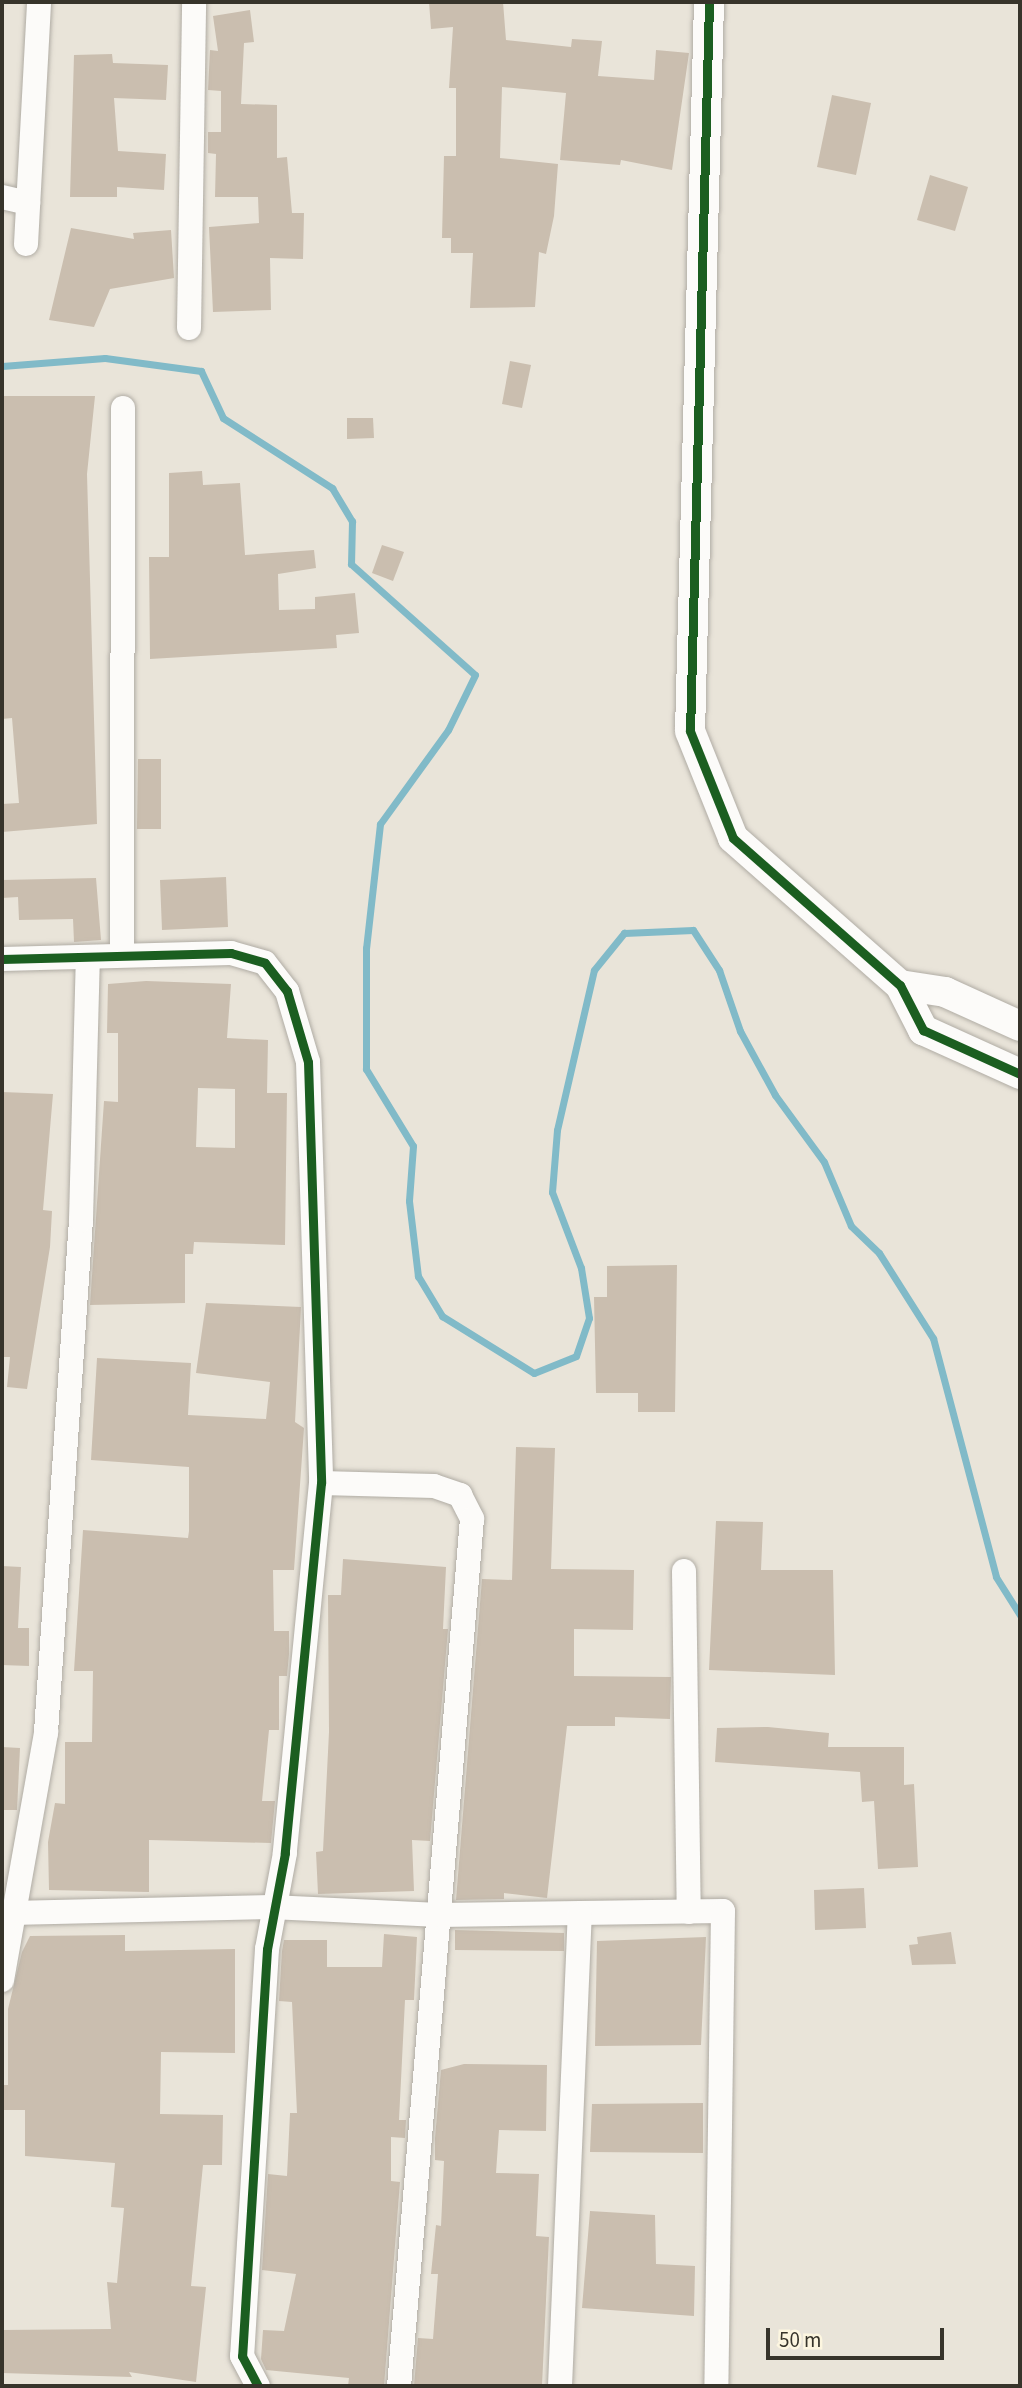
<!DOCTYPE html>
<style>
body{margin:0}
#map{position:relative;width:1022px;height:2388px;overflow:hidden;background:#e9e4d9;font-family:"Source Sans 3",sans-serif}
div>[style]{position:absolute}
.stream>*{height:7px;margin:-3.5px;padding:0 3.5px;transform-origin:3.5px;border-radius:3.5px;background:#81bac8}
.building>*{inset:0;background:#cabeaf}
.roads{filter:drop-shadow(0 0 2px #b0aca4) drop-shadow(0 0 2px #b0aca4)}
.minor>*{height:24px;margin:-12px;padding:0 12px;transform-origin:12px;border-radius:12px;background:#fcfbf9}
.tertiary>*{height:30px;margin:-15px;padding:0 15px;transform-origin:15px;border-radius:15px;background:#fcfbf9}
.cycleway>*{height:9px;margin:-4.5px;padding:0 4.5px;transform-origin:4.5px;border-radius:4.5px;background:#1b5e20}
span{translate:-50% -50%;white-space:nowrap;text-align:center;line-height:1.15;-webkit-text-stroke:6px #fdf6e0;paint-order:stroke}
.frame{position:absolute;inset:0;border:4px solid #37342b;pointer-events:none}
.scale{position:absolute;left:766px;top:2328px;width:178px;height:32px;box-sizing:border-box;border:4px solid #37342b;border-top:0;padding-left:9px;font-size:21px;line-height:24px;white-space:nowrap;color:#37342b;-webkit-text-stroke:5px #fdf6e0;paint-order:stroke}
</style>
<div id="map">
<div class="stream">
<div style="left:2px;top:366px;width:103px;rotate:-4.4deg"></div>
<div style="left:105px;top:358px;width:97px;rotate:7.7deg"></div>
<div style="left:201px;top:371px;width:52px;rotate:64.9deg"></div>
<div style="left:223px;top:418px;width:130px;rotate:32.7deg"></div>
<div style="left:332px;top:488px;width:39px;rotate:59deg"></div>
<div style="left:352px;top:521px;width:43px;rotate:91.3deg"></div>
<div style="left:351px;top:564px;width:166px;rotate:41.8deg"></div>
<div style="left:475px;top:675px;width:61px;rotate:116.1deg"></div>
<div style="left:448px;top:730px;width:116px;rotate:125.9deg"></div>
<div style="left:380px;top:824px;width:125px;rotate:96.4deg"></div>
<div style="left:366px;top:948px;width:121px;rotate:90deg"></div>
<div style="left:366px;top:1069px;width:90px;rotate:58.6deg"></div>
<div style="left:413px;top:1146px;width:55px;rotate:94.2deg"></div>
<div style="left:409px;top:1201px;width:76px;rotate:83.2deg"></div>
<div style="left:418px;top:1276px;width:47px;rotate:59deg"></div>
<div style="left:442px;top:1316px;width:108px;rotate:31.8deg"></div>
<div style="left:534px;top:1373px;width:45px;rotate:-22deg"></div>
<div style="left:576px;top:1356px;width:40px;rotate:-71.1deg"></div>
<div style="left:589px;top:1318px;width:51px;rotate:-99.1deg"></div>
<div style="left:581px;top:1268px;width:81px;rotate:-110.9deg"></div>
<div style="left:552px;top:1192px;width:62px;rotate:-85.4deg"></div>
<div style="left:557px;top:1130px;width:164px;rotate:-77deg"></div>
<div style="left:594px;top:970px;width:48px;rotate:-51deg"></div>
<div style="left:624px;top:933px;width:69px;rotate:-2.5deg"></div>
<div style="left:693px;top:930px;width:48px;rotate:57deg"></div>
<div style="left:719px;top:970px;width:65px;rotate:71deg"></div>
<div style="left:740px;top:1031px;width:73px;rotate:61.3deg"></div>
<div style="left:775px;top:1095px;width:83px;rotate:53.8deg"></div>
<div style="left:824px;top:1162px;width:69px;rotate:67.1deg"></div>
<div style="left:851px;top:1226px;width:39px;rotate:44deg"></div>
<div style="left:879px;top:1253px;width:101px;rotate:57.6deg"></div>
<div style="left:933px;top:1338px;width:247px;rotate:75.2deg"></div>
<div style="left:996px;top:1577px;width:45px;rotate:57.7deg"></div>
</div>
<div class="building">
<div style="clip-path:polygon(429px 2px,503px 2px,506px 40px,571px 47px,572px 39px,602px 41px,598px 76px,654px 80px,656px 50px,689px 53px,672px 170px,621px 160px,620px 165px,560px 160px,566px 93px,502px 87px,500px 158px,558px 164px,554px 216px,546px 254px,539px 252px,535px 307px,470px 308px,473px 253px,451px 253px,451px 238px,442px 238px,444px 156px,456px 156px,456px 88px,449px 88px,453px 27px,431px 29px)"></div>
<div style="clip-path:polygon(250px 10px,254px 42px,244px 43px,241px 104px,277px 105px,277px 158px,287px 157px,292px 213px,304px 213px,303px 259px,270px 258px,271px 310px,213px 312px,209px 227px,259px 223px,258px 197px,215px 197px,216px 154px,208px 153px,208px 132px,221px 132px,221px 91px,208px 90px,210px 50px,218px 51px,213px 16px)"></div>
<div style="clip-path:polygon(112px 54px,113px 63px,168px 65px,166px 100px,114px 98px,118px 151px,166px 154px,164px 190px,117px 187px,117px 197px,70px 197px,74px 55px)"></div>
<div style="clip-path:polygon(832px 95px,871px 103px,856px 175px,817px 167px)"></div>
<div style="clip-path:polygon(930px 175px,968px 187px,955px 231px,917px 220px)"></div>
<div style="clip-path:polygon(71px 228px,134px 239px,133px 233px,171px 230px,174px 278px,110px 289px,94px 327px,49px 320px)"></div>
<div style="clip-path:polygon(510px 361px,531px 365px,522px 408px,502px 404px)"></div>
<div style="clip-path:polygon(2px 396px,95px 396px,87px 474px,97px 824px,2px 832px,2px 804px,19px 803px,12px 718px,2px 719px)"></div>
<div style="clip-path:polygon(347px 418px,373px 418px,374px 438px,347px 439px)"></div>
<div style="clip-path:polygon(202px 471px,203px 485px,240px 483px,245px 555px,314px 550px,316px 568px,278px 574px,279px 610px,315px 609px,315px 597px,355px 593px,359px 633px,336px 635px,337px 648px,150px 659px,149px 557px,169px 557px,169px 473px)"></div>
<div style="clip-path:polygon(382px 545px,404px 552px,393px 581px,372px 573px)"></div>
<div style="clip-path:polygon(138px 759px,161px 759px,161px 829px,137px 829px)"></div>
<div style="clip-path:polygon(226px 877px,228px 927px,162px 930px,160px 880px)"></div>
<div style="clip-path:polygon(96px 878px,101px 940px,74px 942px,73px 919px,19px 920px,18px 897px,2px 898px,2px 880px)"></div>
<div style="clip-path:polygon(evenodd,146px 981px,231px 984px,227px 1038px,268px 1040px,267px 1093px,287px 1093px,285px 1245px,194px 1242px,193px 1254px,185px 1254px,185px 1303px,90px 1305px,104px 1101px,118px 1102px,118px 1033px,107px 1033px,108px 984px,146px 981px,198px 1088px,235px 1089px,235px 1148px,196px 1147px,198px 1088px)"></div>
<div style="clip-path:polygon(2px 1092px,53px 1094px,43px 1210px,52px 1211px,50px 1247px,27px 1389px,7px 1387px,10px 1357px,2px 1357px)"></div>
<div style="clip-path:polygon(677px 1265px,675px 1412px,638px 1412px,638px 1393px,596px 1393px,594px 1297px,607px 1297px,607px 1266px)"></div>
<div style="clip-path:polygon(206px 1303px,301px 1307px,295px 1422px,304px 1428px,294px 1570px,273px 1570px,274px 1631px,289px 1631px,289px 1654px,287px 1676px,279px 1676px,279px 1730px,269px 1730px,262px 1801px,275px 1801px,271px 1843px,149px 1840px,149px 1892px,49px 1890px,48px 1842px,55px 1803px,65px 1804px,65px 1742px,92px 1742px,93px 1671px,74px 1671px,83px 1530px,188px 1538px,189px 1531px,189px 1467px,91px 1460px,97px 1358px,191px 1363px,188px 1415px,266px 1419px,270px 1382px,196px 1373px)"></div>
<div style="clip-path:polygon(516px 1447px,555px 1448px,551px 1569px,634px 1570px,633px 1630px,574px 1629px,574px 1676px,671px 1677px,670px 1719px,615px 1717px,615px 1726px,567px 1726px,547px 1898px,504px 1893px,504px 1899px,456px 1900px,482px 1579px,512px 1580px)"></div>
<div style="clip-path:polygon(716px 1521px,763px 1522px,761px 1570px,833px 1570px,835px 1675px,709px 1670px)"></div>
<div style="clip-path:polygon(343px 1559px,446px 1567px,443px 1629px,448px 1629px,430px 1841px,412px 1840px,414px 1891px,318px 1894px,316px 1852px,323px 1851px,329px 1732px,328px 1595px,341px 1595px)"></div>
<div style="clip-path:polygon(2px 1566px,21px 1567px,18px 1628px,29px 1628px,29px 1666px,2px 1665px)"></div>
<div style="clip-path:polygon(768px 1727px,829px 1733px,828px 1747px,904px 1747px,904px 1785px,914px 1784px,918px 1867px,878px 1869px,874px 1801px,862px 1802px,860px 1772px,715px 1762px,717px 1728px)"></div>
<div style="clip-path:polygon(2px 1747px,20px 1748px,17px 1810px,2px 1810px)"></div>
<div style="clip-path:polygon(864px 1888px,866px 1928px,815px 1930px,814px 1890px)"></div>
<div style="clip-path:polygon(455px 1930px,564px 1933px,564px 1951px,455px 1950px)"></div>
<div style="clip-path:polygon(951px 1932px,956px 1964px,912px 1965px,909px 1945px,918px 1944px,917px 1937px)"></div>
<div style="clip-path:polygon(384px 1934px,417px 1937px,414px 2000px,405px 2000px,399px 2120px,406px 2120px,405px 2138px,391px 2137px,391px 2181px,400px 2182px,384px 2386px,348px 2386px,349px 2378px,266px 2370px,261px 2359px,263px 2330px,284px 2331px,296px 2274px,262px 2270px,268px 2174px,287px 2176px,290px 2113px,297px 2113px,292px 2002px,279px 2001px,282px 1951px,284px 1940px,327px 1940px,327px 1967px,382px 1967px)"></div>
<div style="clip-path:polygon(125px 1935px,125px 1951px,235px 1949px,235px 2053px,161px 2052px,160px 2114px,223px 2115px,222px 2165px,203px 2165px,191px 2286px,206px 2287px,196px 2382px,129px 2372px,132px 2377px,2px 2373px,2px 2330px,111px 2329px,107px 2282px,117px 2283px,124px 2208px,111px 2207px,115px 2163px,25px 2156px,25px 2110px,2px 2110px,2px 2085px,8px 2085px,8px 2009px,22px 1952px,30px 1936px)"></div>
<div style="clip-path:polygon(706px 1937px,701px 2045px,595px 2046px,597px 1941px)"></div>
<div style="clip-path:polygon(464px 2064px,547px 2065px,546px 2131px,499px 2130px,496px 2173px,539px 2174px,536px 2236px,549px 2237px,542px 2386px,414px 2386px,418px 2338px,433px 2339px,438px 2274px,431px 2274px,436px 2225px,441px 2226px,444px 2161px,435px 2160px,435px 2138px,441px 2070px)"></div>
<div style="clip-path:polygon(703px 2103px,703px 2153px,590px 2152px,592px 2104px)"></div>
<div style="clip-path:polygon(590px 2211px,655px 2215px,656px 2264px,695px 2266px,694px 2316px,582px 2308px)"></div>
</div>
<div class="roads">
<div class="minor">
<div style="left:2px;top:197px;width:27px;rotate:13deg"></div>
<div style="left:26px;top:244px;width:242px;rotate:-86.9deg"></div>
<div style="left:189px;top:328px;width:326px;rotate:-89.1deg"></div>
<div style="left:122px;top:954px;width:546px;rotate:-89.9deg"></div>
<div style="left:2px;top:959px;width:229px;rotate:-1.5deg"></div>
<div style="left:231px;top:953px;width:35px;rotate:16deg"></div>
<div style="left:265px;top:963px;width:36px;rotate:52deg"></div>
<div style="left:287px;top:991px;width:74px;rotate:73.5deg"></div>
<div style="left:308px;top:1062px;width:421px;rotate:88.2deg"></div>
<div style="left:321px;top:1483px;width:372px;rotate:95.6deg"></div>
<div style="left:285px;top:1853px;width:98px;rotate:100.6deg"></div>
<div style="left:267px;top:1949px;width:408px;rotate:93.5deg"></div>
<div style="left:242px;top:2356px;width:34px;rotate:62deg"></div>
<div style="left:321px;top:1483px;width:113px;rotate:1.5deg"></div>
<div style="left:434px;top:1486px;width:28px;rotate:19deg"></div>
<div style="left:460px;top:1495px;width:27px;rotate:63deg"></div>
<div style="left:472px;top:1519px;width:870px;rotate:94.81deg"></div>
<div style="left:684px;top:1571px;width:341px;rotate:89.2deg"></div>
<div style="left:11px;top:1913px;width:260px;rotate:-1.3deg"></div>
<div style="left:271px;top:1907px;width:168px;rotate:2.7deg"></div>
<div style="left:439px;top:1915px;width:284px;rotate:-0.8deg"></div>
<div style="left:723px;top:1911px;width:475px;rotate:90.8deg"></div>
<div style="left:2px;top:1980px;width:252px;rotate:-79.9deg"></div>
<div style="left:46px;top:1732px;width:513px;rotate:-86.09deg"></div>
<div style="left:81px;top:1220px;width:263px;rotate:-88.5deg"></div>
<div style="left:560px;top:2386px;width:471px;rotate:-87.6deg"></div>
</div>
<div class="tertiary">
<div style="left:709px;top:2px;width:729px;rotate:91.49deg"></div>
<div style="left:690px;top:731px;width:115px;rotate:68.1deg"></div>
<div style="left:733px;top:838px;width:222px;rotate:41.4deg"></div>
<div style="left:900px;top:985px;width:51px;rotate:62.9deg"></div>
<div style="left:923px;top:1030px;width:107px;rotate:24.4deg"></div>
<div style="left:900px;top:985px;width:46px;rotate:8.8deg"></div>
<div style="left:945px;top:992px;width:82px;rotate:24.4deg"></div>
</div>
</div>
<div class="cycleway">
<div style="left:709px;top:2px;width:729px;rotate:91.49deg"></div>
<div style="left:690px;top:731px;width:115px;rotate:68.1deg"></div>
<div style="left:733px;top:838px;width:222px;rotate:41.4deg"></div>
<div style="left:900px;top:985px;width:51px;rotate:62.9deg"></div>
<div style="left:923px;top:1030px;width:107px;rotate:24.4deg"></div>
<div style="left:2px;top:959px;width:229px;rotate:-1.5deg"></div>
<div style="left:231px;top:953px;width:35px;rotate:16deg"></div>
<div style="left:265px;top:963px;width:36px;rotate:52deg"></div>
<div style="left:287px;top:991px;width:74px;rotate:73.5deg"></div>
<div style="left:308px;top:1062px;width:421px;rotate:88.2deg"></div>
<div style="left:321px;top:1483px;width:372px;rotate:95.6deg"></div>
<div style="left:285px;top:1853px;width:98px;rotate:100.6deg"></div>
<div style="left:267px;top:1949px;width:408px;rotate:93.5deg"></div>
<div style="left:242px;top:2356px;width:34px;rotate:62deg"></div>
</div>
<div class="frame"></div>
<div class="scale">50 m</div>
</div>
